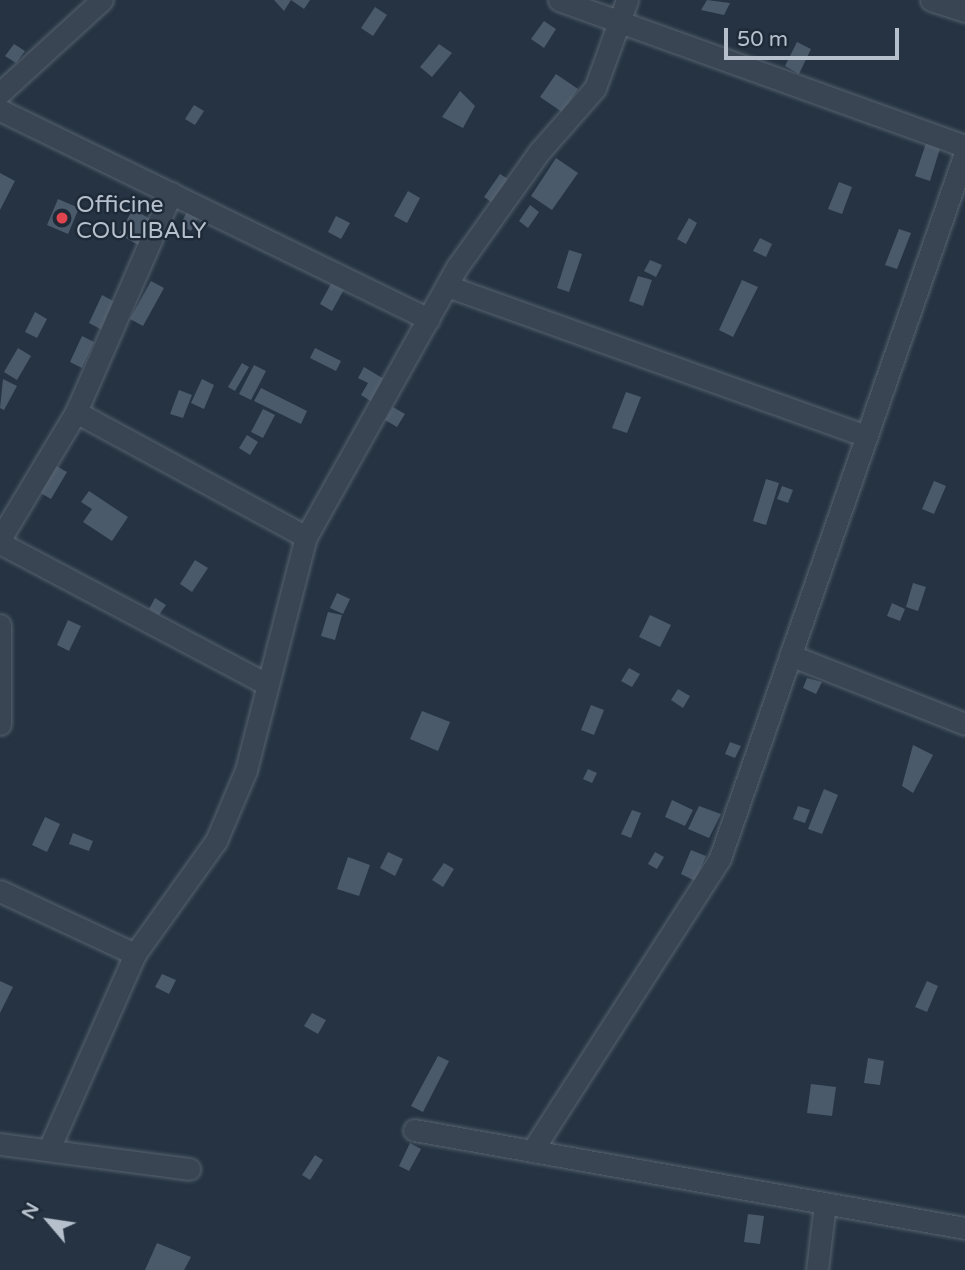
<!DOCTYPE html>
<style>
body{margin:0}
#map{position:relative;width:965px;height:1270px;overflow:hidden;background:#253342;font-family:"Varela Round",sans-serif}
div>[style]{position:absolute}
.building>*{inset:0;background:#4b5a6b}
.roads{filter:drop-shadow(0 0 2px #57636f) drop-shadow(0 0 2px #57636f)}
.street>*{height:21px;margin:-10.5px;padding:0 10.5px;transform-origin:10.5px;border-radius:10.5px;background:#394552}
.dots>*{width:19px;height:19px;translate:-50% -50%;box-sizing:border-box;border:4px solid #1e2a37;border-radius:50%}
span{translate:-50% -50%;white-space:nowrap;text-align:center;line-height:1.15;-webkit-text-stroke:5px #1e2a37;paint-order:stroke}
.poi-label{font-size:23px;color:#b6c0cc}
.left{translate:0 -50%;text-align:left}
.north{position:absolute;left:14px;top:1186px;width:70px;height:70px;-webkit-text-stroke:5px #1e2a37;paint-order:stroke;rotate:299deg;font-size:19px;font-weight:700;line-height:28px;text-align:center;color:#b6c0cc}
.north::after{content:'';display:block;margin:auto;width:24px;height:32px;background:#b6c0cc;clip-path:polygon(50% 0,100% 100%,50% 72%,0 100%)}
.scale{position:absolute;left:724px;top:28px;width:175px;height:32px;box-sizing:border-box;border:4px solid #b6c0cc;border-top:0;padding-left:9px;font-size:21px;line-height:24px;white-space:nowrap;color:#b6c0cc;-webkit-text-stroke:5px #1e2a37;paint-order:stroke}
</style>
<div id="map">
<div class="building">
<div style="clip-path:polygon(274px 0,310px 0,304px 9px,291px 0,284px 11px)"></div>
<div style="clip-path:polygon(707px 0,730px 3px,724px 15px,701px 10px)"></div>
<div style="clip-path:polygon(375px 7px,387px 15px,373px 36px,361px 28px)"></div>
<div style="clip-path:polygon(544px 21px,556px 29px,544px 48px,531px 39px)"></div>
<div style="clip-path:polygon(797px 42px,811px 49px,799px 74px,785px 66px)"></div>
<div style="clip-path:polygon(14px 44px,25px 51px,16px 63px,5px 56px)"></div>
<div style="clip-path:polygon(439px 44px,452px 53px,432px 77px,420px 67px)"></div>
<div style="clip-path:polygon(556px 74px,578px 89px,562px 112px,540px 97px)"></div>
<div style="clip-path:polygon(460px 91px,475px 106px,463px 128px,442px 117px)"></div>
<div style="clip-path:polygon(194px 105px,204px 111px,195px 125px,185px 119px)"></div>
<div style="clip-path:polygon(928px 137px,942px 142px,930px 181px,915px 176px)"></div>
<div style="clip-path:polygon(556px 158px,578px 173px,552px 210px,531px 196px)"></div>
<div style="clip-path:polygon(0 173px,15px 181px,0 210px)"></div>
<div style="clip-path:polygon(500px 174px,513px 182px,497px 206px,484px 197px)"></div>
<div style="clip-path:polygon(839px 182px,852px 187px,842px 214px,828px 209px)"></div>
<div style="clip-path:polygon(408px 191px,420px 198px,407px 223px,394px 216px)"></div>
<div style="clip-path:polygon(58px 199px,79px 208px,68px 234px,47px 225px)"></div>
<div style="clip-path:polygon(530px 205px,539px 212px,528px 228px,519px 221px)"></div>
<div style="clip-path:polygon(133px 209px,152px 220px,138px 245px,119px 234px)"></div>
<div style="clip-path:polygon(187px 212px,198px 218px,191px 231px,180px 225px)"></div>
<div style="clip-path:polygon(336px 216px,350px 223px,341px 239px,328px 232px)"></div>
<div style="clip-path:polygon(689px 218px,697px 223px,686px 244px,677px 239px)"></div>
<div style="clip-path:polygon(899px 229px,911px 233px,897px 269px,885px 265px)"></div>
<div style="clip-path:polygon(760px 238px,772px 244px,766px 257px,753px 251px)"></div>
<div style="clip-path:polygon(569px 250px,582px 254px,569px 292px,557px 288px)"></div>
<div style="clip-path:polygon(650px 260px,662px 265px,656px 277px,644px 271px)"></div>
<div style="clip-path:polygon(638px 276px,652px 280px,643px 306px,629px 301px)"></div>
<div style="clip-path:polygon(333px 280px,346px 286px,332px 311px,320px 304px)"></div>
<div style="clip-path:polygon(742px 280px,758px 287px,733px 337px,719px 330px)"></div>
<div style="clip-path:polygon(151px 281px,164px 288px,143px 326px,130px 319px)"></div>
<div style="clip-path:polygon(102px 295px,115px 302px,102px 330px,89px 323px)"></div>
<div style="clip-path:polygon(35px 312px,47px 319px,37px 338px,25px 332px)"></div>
<div style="clip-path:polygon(82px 336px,94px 342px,82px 368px,70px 362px)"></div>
<div style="clip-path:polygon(18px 348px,31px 356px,17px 380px,4px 372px)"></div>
<div style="clip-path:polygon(315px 348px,341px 361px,336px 371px,310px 358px)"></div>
<div style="clip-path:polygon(242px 363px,249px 367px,235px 391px,228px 387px)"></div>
<div style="clip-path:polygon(254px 365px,266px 371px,251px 400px,239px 394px)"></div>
<div style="clip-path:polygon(364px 367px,384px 379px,372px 402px,361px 395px,368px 383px,358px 378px)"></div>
<div style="clip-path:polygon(3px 379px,17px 386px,4px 410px,0 408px)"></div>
<div style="clip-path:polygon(202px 379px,214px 385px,204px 409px,191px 403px)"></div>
<div style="clip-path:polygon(261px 388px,307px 411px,301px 424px,254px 401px)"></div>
<div style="clip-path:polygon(179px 390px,192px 395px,183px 418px,170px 414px)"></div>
<div style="clip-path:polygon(626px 392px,641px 397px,627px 433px,612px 428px)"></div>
<div style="clip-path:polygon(393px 407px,405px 414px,397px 427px,385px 420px)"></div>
<div style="clip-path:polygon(263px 409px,275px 415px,263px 438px,251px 432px)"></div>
<div style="clip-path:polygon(247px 435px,258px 442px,250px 455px,239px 448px)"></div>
<div style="clip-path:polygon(53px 464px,67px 472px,51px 499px,37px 491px)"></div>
<div style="clip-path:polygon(766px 479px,779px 483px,766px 525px,753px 521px)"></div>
<div style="clip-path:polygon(934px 481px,946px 486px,934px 514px,922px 509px)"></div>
<div style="clip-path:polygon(782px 486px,793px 490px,788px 503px,777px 499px)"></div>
<div style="clip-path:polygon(89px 491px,128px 517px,112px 541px,83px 522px,92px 509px,81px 502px)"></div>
<div style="clip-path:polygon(195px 560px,208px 568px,192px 592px,180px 584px)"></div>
<div style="clip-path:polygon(913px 583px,926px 587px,918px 611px,906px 607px)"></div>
<div style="clip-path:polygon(337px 593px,350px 599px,343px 614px,330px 608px)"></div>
<div style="clip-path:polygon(155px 598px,166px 605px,159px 615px,149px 609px)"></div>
<div style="clip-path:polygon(892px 603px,905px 609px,900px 621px,887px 616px)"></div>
<div style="clip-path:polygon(328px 612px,342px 615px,335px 640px,321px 636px)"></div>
<div style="clip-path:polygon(650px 615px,671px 625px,660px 647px,639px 637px)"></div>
<div style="clip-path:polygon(68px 620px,81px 626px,69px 651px,57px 645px)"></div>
<div style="clip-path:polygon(629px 668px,640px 674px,632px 687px,621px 681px)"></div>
<div style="clip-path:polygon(807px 678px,822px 682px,816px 694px,803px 688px)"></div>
<div style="clip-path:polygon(678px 689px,690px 696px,683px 708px,671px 700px)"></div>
<div style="clip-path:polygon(591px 705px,604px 710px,594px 735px,581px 730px)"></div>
<div style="clip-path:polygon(422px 711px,450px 722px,438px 751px,410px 739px)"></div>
<div style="clip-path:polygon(730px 742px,741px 746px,735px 758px,725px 754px)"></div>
<div style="clip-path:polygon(913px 745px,933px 755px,913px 793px,902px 786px)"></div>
<div style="clip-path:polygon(588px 769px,597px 773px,592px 783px,583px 779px)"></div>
<div style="clip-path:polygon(824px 789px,838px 795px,822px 834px,808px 829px)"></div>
<div style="clip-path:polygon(672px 800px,693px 810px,685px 826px,665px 817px)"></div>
<div style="clip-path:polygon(699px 806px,721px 814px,709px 838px,688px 829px)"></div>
<div style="clip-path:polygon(798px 806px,810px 810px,805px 823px,793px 819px)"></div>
<div style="clip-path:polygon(632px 810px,641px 813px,631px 838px,621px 834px)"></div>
<div style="clip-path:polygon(45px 817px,60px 824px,47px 852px,32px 845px)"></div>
<div style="clip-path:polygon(73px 833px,93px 841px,89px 851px,69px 844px)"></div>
<div style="clip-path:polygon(691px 850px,706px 856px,695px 881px,681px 874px)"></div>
<div style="clip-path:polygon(388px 852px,403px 859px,395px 876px,380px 868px)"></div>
<div style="clip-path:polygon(655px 852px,664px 857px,657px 869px,648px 864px)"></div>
<div style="clip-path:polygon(348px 857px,370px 865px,359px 896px,337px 889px)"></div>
<div style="clip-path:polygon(444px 863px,454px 869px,443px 887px,432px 880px)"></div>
<div style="clip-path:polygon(162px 974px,176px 980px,169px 994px,155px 987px)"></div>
<div style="clip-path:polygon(0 981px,13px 987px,0 1013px)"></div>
<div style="clip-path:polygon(927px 981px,938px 986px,927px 1012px,915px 1007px)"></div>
<div style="clip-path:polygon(312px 1013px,326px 1020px,318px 1034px,304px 1026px)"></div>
<div style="clip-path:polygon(438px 1056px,449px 1061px,423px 1112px,411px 1106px)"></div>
<div style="clip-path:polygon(868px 1058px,884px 1061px,880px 1085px,864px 1083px)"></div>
<div style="clip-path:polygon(811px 1084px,836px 1087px,832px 1116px,807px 1113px)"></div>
<div style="clip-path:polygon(410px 1143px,421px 1149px,409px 1171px,399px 1166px)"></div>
<div style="clip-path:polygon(315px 1155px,323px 1160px,310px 1180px,302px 1175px)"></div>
<div style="clip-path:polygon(748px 1214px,764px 1216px,760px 1244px,744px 1242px)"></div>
<div style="clip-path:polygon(157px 1243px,191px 1257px,184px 1270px,145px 1270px)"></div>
</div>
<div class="roads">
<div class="street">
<div style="left:559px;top:0;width:431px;rotate:19.8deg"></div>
<div style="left:931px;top:0;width:36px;rotate:18deg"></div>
<div style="left:0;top:93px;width:138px;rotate:-42.4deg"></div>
<div style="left:0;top:110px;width:477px;rotate:26deg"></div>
<div style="left:447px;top:286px;width:446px;rotate:19.7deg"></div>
<div style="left:76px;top:412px;width:262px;rotate:28.5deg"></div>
<div style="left:0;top:539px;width:148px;rotate:-59.1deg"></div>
<div style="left:76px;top:412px;width:239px;rotate:-66.5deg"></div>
<div style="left:0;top:543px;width:303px;rotate:27.9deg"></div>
<div style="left:0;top:625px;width:99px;rotate:90deg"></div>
<div style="left:790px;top:655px;width:188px;rotate:21.5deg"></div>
<div style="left:0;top:891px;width:149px;rotate:25deg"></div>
<div style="left:414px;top:1130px;width:560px;rotate:10.09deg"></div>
<div style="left:0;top:1144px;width:191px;rotate:7.5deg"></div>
<div style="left:49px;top:1149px;width:213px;rotate:-66.2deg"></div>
<div style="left:135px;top:954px;width:139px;rotate:-54.4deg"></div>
<div style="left:216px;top:841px;width:77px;rotate:-67.1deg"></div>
<div style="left:246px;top:770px;width:241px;rotate:-75.6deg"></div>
<div style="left:306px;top:537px;width:309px;rotate:-60.8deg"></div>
<div style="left:457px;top:267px;width:141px;rotate:-54.5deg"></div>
<div style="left:539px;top:152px;width:85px;rotate:-48.8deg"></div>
<div style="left:595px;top:88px;width:94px;rotate:-70deg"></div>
<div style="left:532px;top:1151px;width:348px;rotate:-57.3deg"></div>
<div style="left:720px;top:858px;width:746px;rotate:-70.84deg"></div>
<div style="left:817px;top:1270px;width:67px;rotate:-83.2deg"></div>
</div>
</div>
<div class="dots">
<div style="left:62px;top:218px;background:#e0444e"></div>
</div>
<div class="poi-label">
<span class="left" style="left:76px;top:218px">Officine<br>COULIBALY</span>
</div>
<div class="north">N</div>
<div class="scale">50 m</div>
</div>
